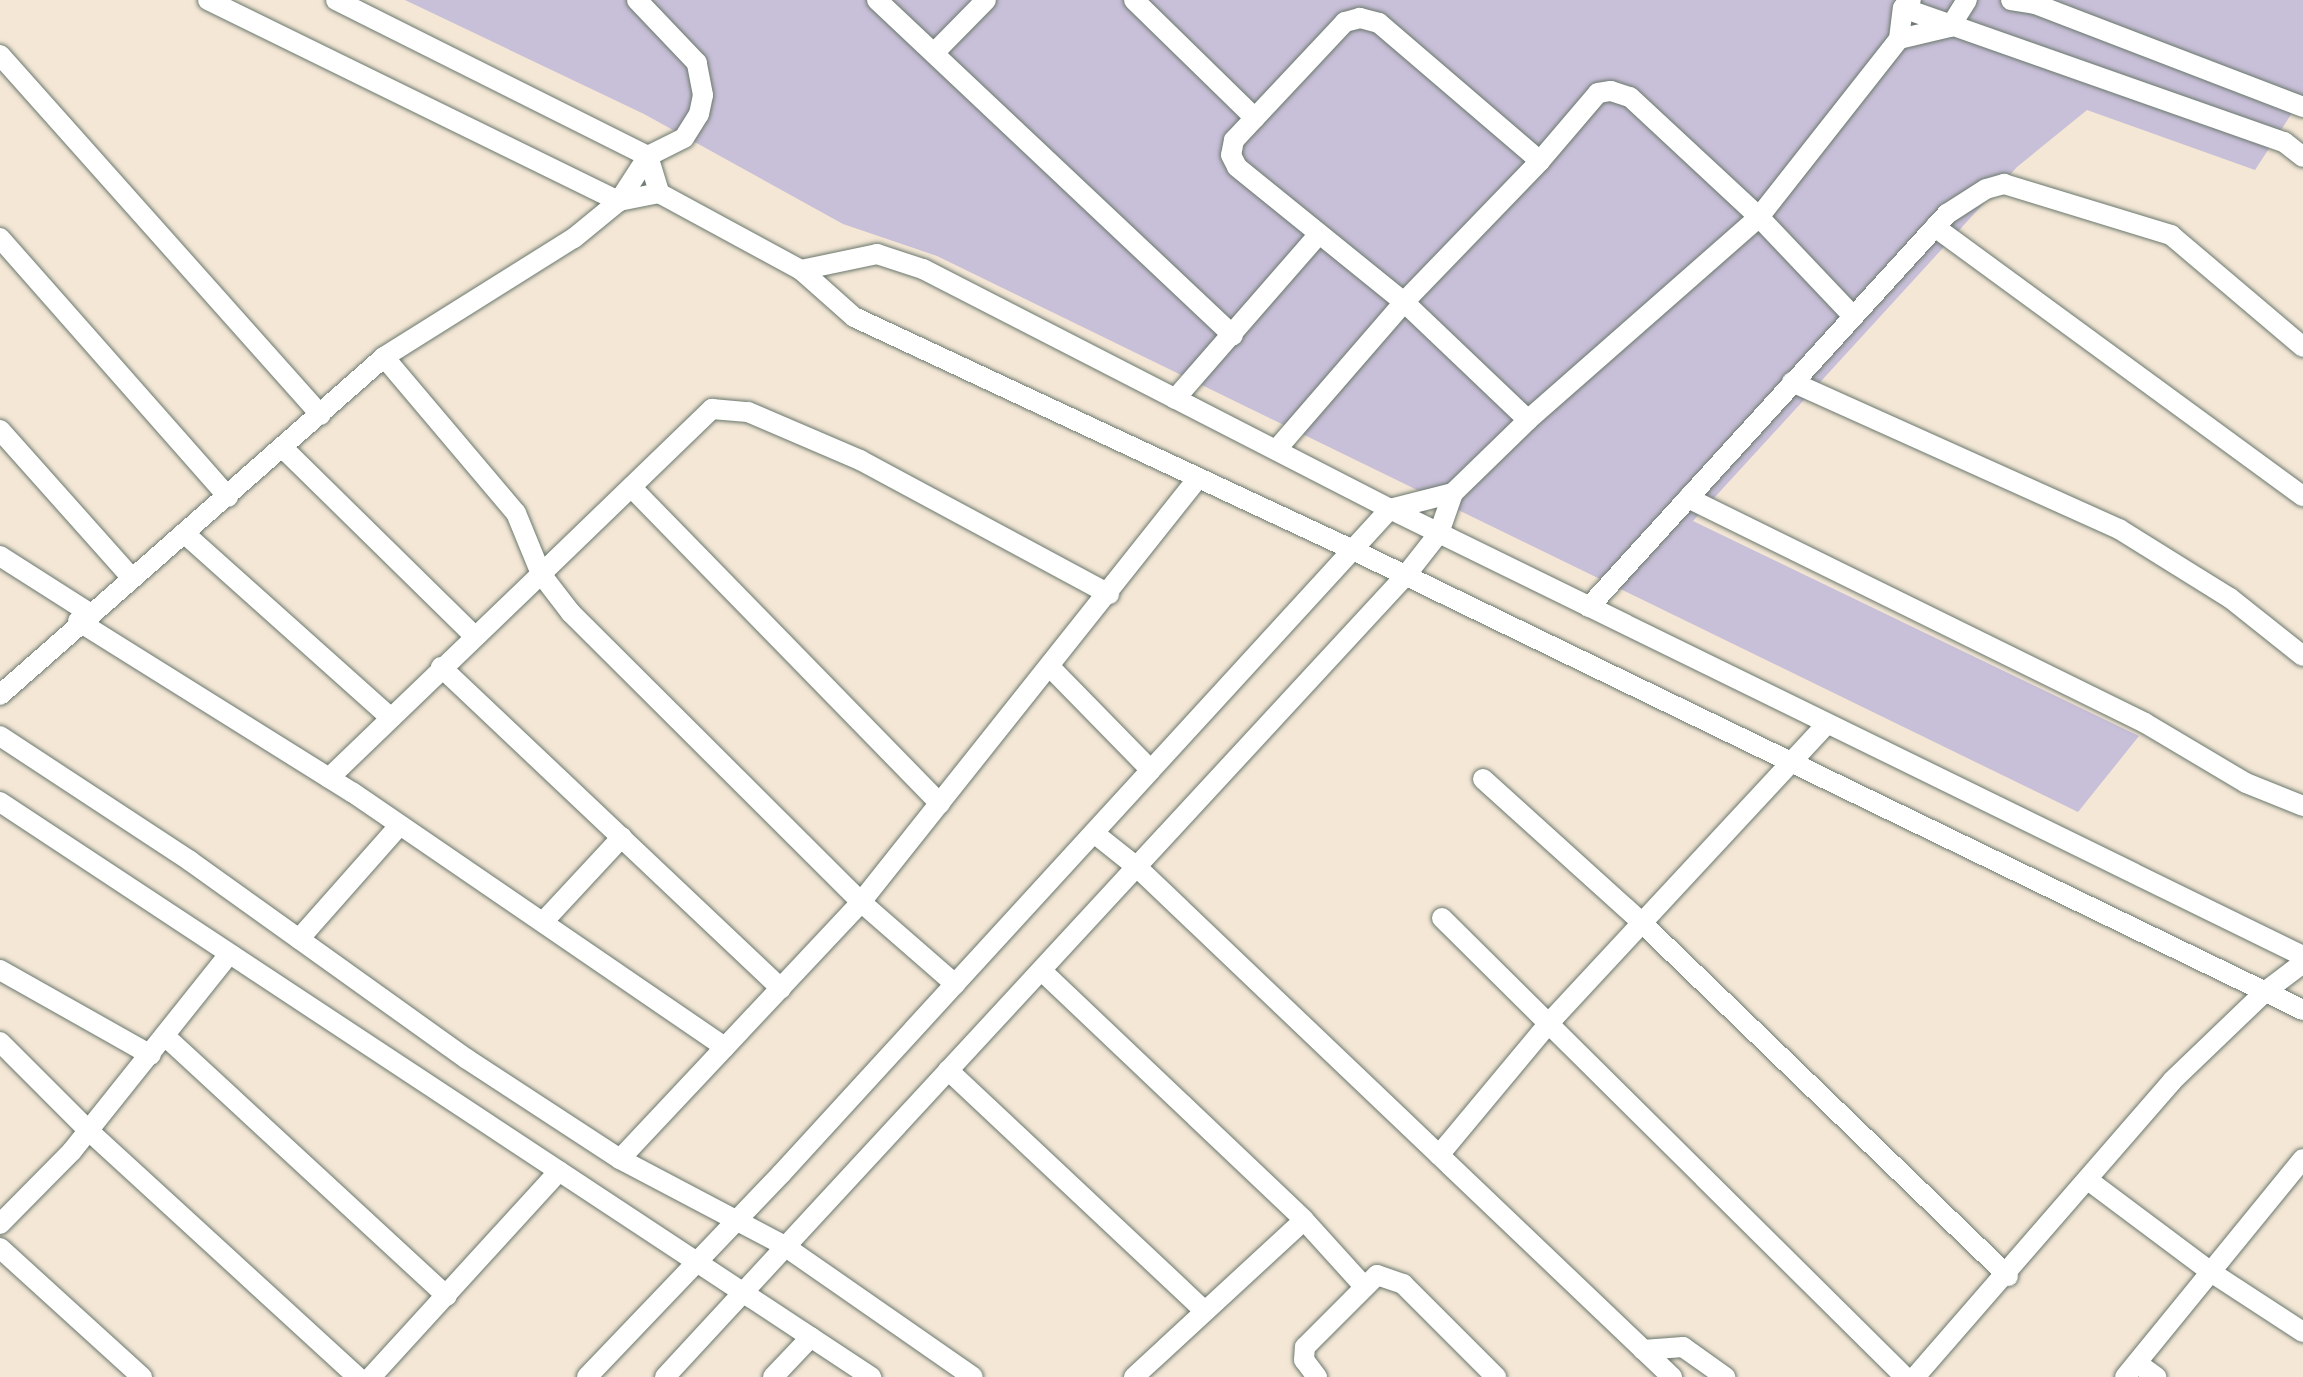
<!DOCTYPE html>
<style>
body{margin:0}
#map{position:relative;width:2303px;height:1377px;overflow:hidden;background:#f4e7d6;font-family:"Gochi Hand",sans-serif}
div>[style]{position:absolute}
.industrial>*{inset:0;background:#c8bfd8}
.roads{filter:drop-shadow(0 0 2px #6a786d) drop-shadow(0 0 2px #6a786d)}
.minor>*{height:20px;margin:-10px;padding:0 10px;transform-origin:10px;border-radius:10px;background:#fff}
span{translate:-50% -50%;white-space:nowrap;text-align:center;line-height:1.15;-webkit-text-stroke:7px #f6f6f2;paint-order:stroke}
</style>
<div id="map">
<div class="industrial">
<div style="clip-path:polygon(405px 0,2303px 0,2303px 96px,2255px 170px,2087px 110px,2017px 167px,1693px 521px,2139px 736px,2078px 812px,937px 256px,843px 224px,644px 114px)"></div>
</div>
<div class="roads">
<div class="minor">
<div style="left:208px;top:0;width:458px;rotate:26.1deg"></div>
<div style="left:619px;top:201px;width:41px;rotate:-11.3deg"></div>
<div style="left:659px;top:193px;width:162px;rotate:28.5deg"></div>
<div style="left:801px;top:270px;width:71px;rotate:41.6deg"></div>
<div style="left:854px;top:317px;width:551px;rotate:25.03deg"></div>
<div style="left:1353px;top:550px;width:1056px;rotate:25.84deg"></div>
<div style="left:336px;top:0;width:349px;rotate:26.6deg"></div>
<div style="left:648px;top:156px;width:39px;rotate:73deg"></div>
<div style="left:877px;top:0;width:489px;rotate:43.3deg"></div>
<div style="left:1134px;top:0;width:169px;rotate:44.3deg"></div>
<div style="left:2011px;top:0;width:24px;rotate:9deg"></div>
<div style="left:2035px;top:4px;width:287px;rotate:21deg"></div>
<div style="left:1903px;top:8px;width:404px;rotate:19.4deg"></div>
<div style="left:2284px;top:142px;width:24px;rotate:38deg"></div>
<div style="left:1899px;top:39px;width:52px;rotate:-13.2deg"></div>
<div style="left:1950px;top:27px;width:32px;rotate:-58deg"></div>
<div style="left:934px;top:53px;width:74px;rotate:-45.5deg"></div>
<div style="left:0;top:55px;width:482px;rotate:48.3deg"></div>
<div style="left:1540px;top:161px;width:89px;rotate:-49.5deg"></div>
<div style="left:1598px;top:93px;width:13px;rotate:-9deg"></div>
<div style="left:1611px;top:91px;width:20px;rotate:18deg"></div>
<div style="left:1630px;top:97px;width:176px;rotate:42.9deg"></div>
<div style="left:1759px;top:217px;width:137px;rotate:46.5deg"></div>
<div style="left:1935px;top:227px;width:456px;rotate:36.2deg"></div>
<div style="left:0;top:238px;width:345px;rotate:48.6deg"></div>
<div style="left:801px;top:270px;width:78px;rotate:-11.9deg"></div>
<div style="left:877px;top:254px;width:48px;rotate:18.1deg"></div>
<div style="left:923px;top:269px;width:525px;rotate:27.2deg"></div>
<div style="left:1390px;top:509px;width:1017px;rotate:26.09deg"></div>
<div style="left:384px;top:357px;width:204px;rotate:49.8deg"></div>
<div style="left:516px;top:513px;width:66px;rotate:67.7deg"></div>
<div style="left:541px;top:574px;width:238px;rotate:-44deg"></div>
<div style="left:712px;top:409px;width:36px;rotate:5deg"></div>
<div style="left:748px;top:412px;width:122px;rotate:23.2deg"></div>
<div style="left:860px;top:460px;width:283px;rotate:28.3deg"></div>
<div style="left:1792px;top:382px;width:359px;rotate:24.2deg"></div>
<div style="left:2119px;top:529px;width:131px;rotate:31.9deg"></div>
<div style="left:2230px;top:598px;width:93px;rotate:38.5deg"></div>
<div style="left:1175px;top:399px;width:219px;rotate:-48.9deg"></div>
<div style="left:0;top:430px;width:197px;rotate:48.3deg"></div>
<div style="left:284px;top:449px;width:265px;rotate:44.5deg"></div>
<div style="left:1276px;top:450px;width:196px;rotate:-49.1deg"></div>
<div style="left:1404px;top:302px;width:196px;rotate:-46deg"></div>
<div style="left:1540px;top:161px;width:212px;rotate:-139.4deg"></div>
<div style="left:1379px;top:23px;width:20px;rotate:-165deg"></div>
<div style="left:1360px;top:18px;width:16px;rotate:165deg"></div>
<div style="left:1345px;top:22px;width:162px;rotate:133.2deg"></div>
<div style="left:1234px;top:140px;width:15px;rotate:101deg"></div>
<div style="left:1231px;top:155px;width:13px;rotate:63deg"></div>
<div style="left:1237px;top:167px;width:215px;rotate:39deg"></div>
<div style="left:1404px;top:302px;width:171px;rotate:43.6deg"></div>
<div style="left:632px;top:488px;width:441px;rotate:45.7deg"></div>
<div style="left:1688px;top:498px;width:509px;rotate:26.21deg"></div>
<div style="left:2145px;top:723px;width:117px;rotate:30.7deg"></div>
<div style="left:2246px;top:783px;width:61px;rotate:22deg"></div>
<div style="left:184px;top:533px;width:276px;rotate:41.8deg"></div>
<div style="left:0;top:556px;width:104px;rotate:32.5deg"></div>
<div style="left:1589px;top:607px;width:532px;rotate:-47.67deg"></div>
<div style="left:1947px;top:214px;width:46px;rotate:-32.7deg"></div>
<div style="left:1986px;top:189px;width:19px;rotate:-16deg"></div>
<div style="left:2004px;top:184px;width:175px;rotate:17deg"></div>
<div style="left:2171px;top:235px;width:173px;rotate:40.3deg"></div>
<div style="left:78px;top:621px;width:323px;rotate:32deg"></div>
<div style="left:352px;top:792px;width:452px;rotate:34.4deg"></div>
<div style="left:441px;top:667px;width:468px;rotate:43.4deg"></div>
<div style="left:1050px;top:667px;width:144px;rotate:45.6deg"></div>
<div style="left:0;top:695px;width:512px;rotate:-41.35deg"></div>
<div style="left:384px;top:357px;width:224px;rotate:-32.1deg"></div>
<div style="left:574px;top:238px;width:58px;rotate:-39.4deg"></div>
<div style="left:619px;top:201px;width:54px;rotate:-57.2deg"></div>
<div style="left:648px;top:156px;width:40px;rotate:-26.6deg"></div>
<div style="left:684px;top:138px;width:28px;rotate:-58deg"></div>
<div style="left:699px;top:114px;width:19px;rotate:-78deg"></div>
<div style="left:703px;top:95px;width:33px;rotate:-101deg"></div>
<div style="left:697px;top:63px;width:87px;rotate:-133.6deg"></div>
<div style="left:0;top:736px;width:227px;rotate:33.3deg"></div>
<div style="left:190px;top:861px;width:340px;rotate:35.6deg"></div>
<div style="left:467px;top:1059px;width:183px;rotate:33.2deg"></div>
<div style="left:620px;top:1159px;width:184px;rotate:27.8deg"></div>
<div style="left:783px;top:1245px;width:231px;rotate:34.8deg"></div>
<div style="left:329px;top:778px;width:294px;rotate:-43.9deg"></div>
<div style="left:541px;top:574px;width:49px;rotate:52.4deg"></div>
<div style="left:571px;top:613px;width:409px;rotate:44.9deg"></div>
<div style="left:861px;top:902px;width:125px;rotate:41.1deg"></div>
<div style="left:1483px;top:779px;width:213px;rotate:42.1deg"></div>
<div style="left:1641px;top:922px;width:510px;rotate:43.97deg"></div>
<div style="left:0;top:802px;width:1044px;rotate:33.43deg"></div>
<div style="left:1094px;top:833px;width:56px;rotate:38.5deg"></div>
<div style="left:1138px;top:868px;width:738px;rotate:43.63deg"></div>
<div style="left:1442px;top:918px;width:652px;rotate:44.75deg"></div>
<div style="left:543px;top:922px;width:116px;rotate:-47.1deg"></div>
<div style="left:299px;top:939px;width:152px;rotate:-48.5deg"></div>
<div style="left:0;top:970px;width:173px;rotate:29.4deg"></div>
<div style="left:1042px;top:971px;width:361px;rotate:43.5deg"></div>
<div style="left:166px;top:1037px;width:382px;rotate:42.7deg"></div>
<div style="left:0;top:1042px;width:126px;rotate:45deg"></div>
<div style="left:89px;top:1131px;width:364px;rotate:42.5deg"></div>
<div style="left:948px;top:1070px;width:352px;rotate:43.2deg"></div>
<div style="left:1439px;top:1155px;width:170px;rotate:-50.2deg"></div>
<div style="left:1548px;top:1024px;width:408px;rotate:-47.1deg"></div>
<div style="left:620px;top:1159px;width:352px;rotate:-46.8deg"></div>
<div style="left:861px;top:902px;width:542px;rotate:-51.52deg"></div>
<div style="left:2088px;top:1180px;width:154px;rotate:36.8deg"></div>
<div style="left:2211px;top:1272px;width:110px;rotate:33.1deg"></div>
<div style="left:0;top:1224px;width:103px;rotate:-45.4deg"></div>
<div style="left:72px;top:1151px;width:252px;rotate:-51.4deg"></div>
<div style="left:0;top:1248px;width:192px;rotate:42.3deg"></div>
<div style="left:1643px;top:1350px;width:40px;rotate:-4.3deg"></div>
<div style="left:1683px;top:1347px;width:52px;rotate:35.5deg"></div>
<div style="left:2137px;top:1363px;width:24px;rotate:36deg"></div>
<div style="left:371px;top:1377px;width:279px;rotate:-47.6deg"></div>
<div style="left:587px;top:1377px;width:281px;rotate:-46.3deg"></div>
<div style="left:781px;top:1174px;width:902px;rotate:-47.52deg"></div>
<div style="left:1390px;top:509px;width:65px;rotate:-14.3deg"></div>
<div style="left:665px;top:1377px;width:1092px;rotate:-47.26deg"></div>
<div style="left:1406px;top:575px;width:53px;rotate:-51.8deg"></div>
<div style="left:1439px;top:533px;width:42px;rotate:-70.7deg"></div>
<div style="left:1453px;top:493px;width:105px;rotate:-44.2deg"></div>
<div style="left:1528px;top:420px;width:308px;rotate:-41.3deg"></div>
<div style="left:1759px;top:217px;width:226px;rotate:-51.8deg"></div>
<div style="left:1899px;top:39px;width:31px;rotate:-83deg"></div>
<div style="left:1903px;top:8px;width:11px;rotate:-45deg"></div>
<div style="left:773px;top:1377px;width:55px;rotate:-46.5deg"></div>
<div style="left:1134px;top:1377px;width:231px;rotate:-42.7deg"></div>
<div style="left:1304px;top:1220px;width:88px;rotate:47.8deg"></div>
<div style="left:1317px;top:1377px;width:21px;rotate:-127deg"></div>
<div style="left:1304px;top:1360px;width:13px;rotate:-86deg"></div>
<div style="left:1305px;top:1347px;width:102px;rotate:-45deg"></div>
<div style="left:1377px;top:1275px;width:28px;rotate:19deg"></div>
<div style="left:1403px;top:1284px;width:132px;rotate:45deg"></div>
<div style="left:1915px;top:1377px;width:392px;rotate:-49deg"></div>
<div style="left:2172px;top:1081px;width:130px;rotate:-43.8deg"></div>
<div style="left:2266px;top:991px;width:46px;rotate:-37.1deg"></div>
<div style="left:2125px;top:1377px;width:281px;rotate:-50.8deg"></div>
</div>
</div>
</div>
